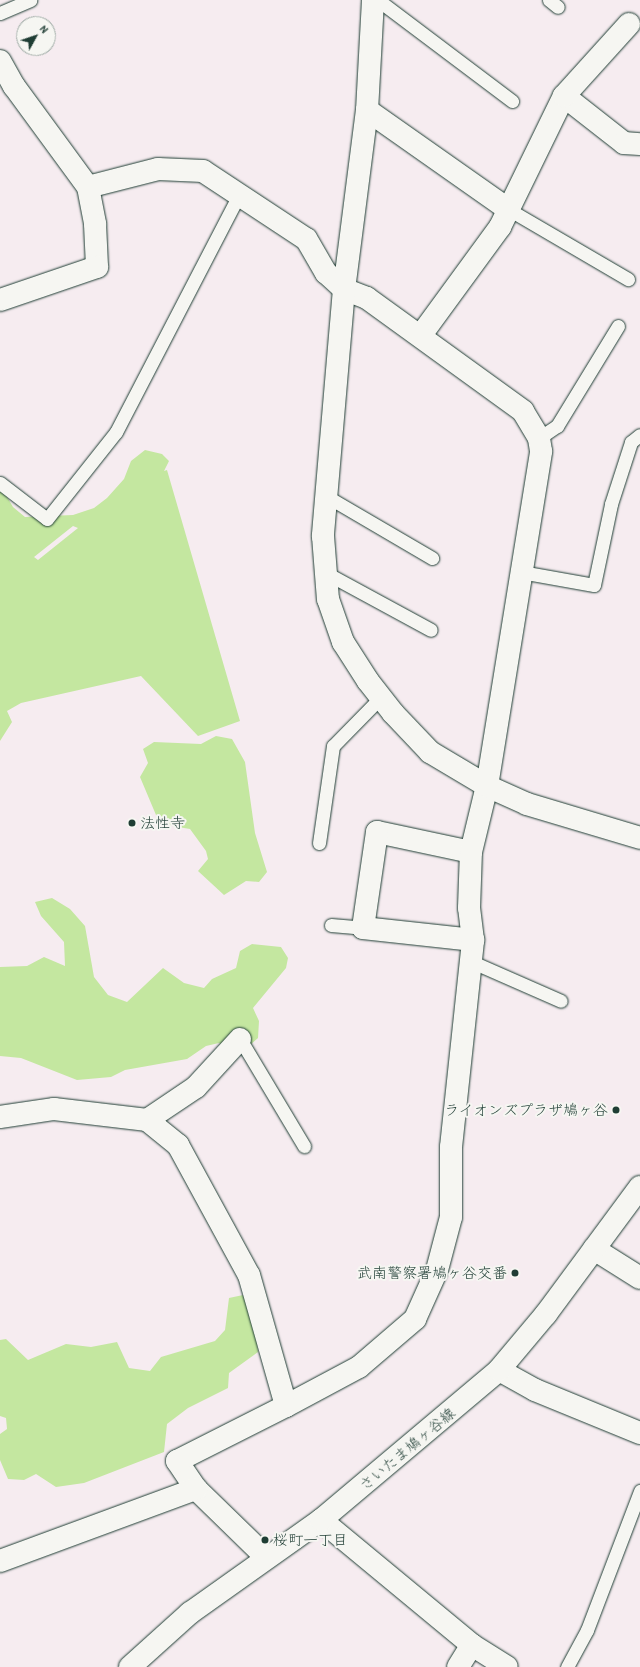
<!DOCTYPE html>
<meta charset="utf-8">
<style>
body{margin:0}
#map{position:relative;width:640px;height:1667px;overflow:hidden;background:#f6ecf0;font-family:"Patrick Hand","Klee One",sans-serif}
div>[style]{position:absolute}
.green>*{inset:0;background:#c4e7a0}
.roads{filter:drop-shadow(0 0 1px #1f3d34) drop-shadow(0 0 1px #1f3d34)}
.service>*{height:13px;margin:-6.5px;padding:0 6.5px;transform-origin:6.5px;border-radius:6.5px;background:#f6f6f2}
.minor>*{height:22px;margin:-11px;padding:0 11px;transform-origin:11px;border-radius:11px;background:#f6f6f2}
.tertiary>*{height:22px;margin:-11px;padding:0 11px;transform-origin:11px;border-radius:11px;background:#f6f6f2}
.secondary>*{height:22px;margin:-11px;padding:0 11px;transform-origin:11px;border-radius:11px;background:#f6f6f2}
.dots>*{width:11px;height:11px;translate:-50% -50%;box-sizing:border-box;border:2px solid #f6f6f2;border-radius:50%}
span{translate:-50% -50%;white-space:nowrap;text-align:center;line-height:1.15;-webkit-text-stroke:4px #f6f6f2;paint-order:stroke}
.poi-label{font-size:15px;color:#1f3d34}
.left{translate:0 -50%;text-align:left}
.right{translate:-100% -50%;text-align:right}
.street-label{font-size:15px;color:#1f3d34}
.north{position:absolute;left:16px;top:16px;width:40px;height:40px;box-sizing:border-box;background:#f6f6f2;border:1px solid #a0aca6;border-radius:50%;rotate:50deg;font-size:11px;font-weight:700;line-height:16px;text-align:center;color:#1f3d34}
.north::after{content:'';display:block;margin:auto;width:14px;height:18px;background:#1f3d34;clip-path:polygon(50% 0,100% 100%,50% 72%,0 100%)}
</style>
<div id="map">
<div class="green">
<div style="clip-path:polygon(evenodd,145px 450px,162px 454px,169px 461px,164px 471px,167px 470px,240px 721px,198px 736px,141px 676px,21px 703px,7px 711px,12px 722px,0 741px,0 485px,13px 507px,25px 517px,73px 515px,94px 508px,107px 498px,124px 479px,131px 461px,145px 450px,73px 526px,78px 528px,38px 560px,34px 557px,73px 526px)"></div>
<div style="clip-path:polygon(216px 736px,232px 739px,245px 762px,255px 833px,267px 872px,259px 882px,246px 881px,224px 895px,198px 871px,208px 859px,206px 851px,190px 829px,172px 826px,156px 815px,140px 777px,148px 763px,143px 749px,154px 742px,201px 744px)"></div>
<div style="clip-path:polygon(52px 898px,70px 909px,85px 926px,94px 977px,108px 995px,127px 1002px,163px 968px,184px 983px,204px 988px,212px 979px,236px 968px,240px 951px,252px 944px,281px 947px,288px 958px,286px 968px,253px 1008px,259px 1021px,258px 1038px,240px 1054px,219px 1043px,206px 1046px,187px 1059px,125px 1070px,111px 1077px,77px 1080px,21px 1058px,0 1056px,0 967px,27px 966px,44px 957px,65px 966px,64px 942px,41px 916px,35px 902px)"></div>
<div style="clip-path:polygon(243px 1295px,256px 1329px,258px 1352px,229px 1373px,228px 1388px,188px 1408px,167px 1424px,164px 1452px,84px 1483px,56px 1487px,36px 1474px,24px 1480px,8px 1479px,0 1460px,0 1434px,7px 1429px,6px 1418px,0 1416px,0 1340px,6px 1339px,28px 1360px,66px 1344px,91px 1347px,117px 1342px,129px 1368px,150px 1371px,161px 1357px,215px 1341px,225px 1330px,229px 1298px)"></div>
</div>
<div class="roads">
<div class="service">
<div style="left:378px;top:0;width:168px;rotate:37deg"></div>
<div style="left:549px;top:0;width:11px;rotate:38deg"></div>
<div style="left:0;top:13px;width:33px;rotate:-23deg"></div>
<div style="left:508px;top:209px;width:139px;rotate:30.3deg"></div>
<div style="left:539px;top:438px;width:22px;rotate:-34deg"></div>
<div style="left:557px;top:426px;width:117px;rotate:-58.6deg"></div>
<div style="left:0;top:483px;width:59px;rotate:37.5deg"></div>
<div style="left:47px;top:519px;width:111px;rotate:-51.6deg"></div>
<div style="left:116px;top:432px;width:267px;rotate:-62.6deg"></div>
<div style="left:326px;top:496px;width:123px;rotate:30.3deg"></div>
<div style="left:521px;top:572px;width:74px;rotate:10.1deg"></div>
<div style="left:594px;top:585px;width:83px;rotate:-78.1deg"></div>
<div style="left:611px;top:504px;width:65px;rotate:-72.1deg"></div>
<div style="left:631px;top:442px;width:11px;rotate:-38deg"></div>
<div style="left:326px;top:573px;width:119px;rotate:28.5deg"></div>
<div style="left:319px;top:843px;width:98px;rotate:-81.8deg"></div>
<div style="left:333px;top:746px;width:69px;rotate:-45.6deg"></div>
<div style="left:331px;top:925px;width:32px;rotate:5deg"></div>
<div style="left:470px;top:961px;width:99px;rotate:23.7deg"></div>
<div style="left:240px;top:1039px;width:125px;rotate:59.1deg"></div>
<div style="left:567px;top:1667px;width:42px;rotate:-61.6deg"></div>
<div style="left:587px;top:1630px;width:149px;rotate:-69.1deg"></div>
</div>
<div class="minor">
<div style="left:0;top:61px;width:29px;rotate:61deg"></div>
<div style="left:14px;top:86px;width:125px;rotate:53.8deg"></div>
<div style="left:88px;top:187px;width:38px;rotate:79deg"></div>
<div style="left:95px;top:224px;width:43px;rotate:87.3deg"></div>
<div style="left:97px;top:267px;width:102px;rotate:161.2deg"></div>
<div style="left:564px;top:96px;width:76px;rotate:38.1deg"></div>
<div style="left:624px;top:143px;width:16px;rotate:4deg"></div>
<div style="left:367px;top:110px;width:172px;rotate:35.1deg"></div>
<div style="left:421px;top:335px;width:134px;rotate:-53.8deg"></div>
<div style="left:500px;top:227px;width:146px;rotate:-64deg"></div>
<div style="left:564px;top:96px;width:97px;rotate:-47.9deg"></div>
<div style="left:471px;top:852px;width:96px;rotate:-168deg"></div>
<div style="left:377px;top:832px;width:97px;rotate:98.3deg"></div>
<div style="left:363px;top:928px;width:111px;rotate:6.2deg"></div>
<div style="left:0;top:1117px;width:55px;rotate:-8.4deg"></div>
<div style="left:54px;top:1109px;width:94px;rotate:6.7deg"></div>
<div style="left:147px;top:1120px;width:40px;rotate:39deg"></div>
<div style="left:178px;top:1145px;width:148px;rotate:61.4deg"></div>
<div style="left:249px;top:1275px;width:136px;rotate:74.2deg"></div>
<div style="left:286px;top:1406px;width:83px;rotate:-28.1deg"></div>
<div style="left:359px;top:1367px;width:74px;rotate:-40.6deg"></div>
<div style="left:415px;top:1319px;width:54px;rotate:-65.8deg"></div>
<div style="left:437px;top:1270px;width:55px;rotate:-75.2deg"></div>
<div style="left:451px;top:1217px;width:70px;rotate:-90deg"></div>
<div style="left:451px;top:1147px;width:208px;rotate:-83.9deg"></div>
<div style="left:473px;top:940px;width:32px;rotate:-97deg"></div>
<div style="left:469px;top:908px;width:56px;rotate:-88deg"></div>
<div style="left:471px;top:852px;width:68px;rotate:-76.4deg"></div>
<div style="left:487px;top:786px;width:339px;rotate:-80.8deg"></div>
<div style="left:541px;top:451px;width:13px;rotate:-99deg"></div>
<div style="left:539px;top:438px;width:31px;rotate:-121deg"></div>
<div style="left:523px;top:411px;width:193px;rotate:-144.1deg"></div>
<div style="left:367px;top:298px;width:25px;rotate:-159deg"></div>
<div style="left:344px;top:289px;width:24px;rotate:-138deg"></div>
<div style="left:326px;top:273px;width:39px;rotate:-120deg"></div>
<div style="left:306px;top:239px;width:123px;rotate:-146.6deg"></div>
<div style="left:203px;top:171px;width:45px;rotate:-177.5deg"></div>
<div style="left:158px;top:169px;width:72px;rotate:165.6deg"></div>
<div style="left:147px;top:1120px;width:59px;rotate:-34deg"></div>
<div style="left:196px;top:1087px;width:65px;rotate:-47.5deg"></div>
<div style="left:594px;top:1249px;width:54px;rotate:32.2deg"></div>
<div style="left:499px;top:1370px;width:41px;rotate:29.1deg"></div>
<div style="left:535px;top:1390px;width:113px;rotate:22.3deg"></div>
<div style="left:321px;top:1520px;width:196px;rotate:39.6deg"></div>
<div style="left:472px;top:1645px;width:41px;rotate:32.2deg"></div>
<div style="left:266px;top:1557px;width:98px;rotate:-135.8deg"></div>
<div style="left:196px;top:1489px;width:34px;rotate:-124deg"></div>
<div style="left:177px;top:1461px;width:122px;rotate:-26.8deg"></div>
<div style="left:0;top:1561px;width:209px;rotate:-20.2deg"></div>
</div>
<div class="tertiary">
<div style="left:373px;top:0;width:110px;rotate:93.1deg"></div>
<div style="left:367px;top:110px;width:180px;rotate:97.3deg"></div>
<div style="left:344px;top:289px;width:248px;rotate:94.9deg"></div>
<div style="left:323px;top:536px;width:63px;rotate:85.5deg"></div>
<div style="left:328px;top:599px;width:46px;rotate:70.8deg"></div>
<div style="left:343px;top:642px;width:46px;rotate:57.3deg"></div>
<div style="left:368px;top:681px;width:41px;rotate:52deg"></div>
<div style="left:393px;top:713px;width:54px;rotate:46.5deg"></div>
<div style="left:430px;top:752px;width:66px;rotate:30.8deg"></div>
<div style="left:487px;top:786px;width:44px;rotate:24.2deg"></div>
<div style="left:527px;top:804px;width:118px;rotate:16.7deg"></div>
<div style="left:458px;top:1667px;width:26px;rotate:-58deg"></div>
</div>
<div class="secondary">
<div style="left:130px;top:1667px;width:81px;rotate:-42deg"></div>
<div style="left:190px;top:1613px;width:161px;rotate:-35.4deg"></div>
<div style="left:321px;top:1520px;width:233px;rotate:-40.1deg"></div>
<div style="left:499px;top:1370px;width:73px;rotate:-50deg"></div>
<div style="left:546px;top:1314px;width:158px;rotate:-53.5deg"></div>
</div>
</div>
<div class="dots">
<div style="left:132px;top:823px;background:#1f3d34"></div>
<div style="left:616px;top:1110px;background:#1f3d34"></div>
<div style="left:515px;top:1273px;background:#1f3d34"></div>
<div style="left:265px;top:1540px;background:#1f3d34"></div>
</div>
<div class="poi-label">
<span class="left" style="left:140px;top:823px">法性寺</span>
<span class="right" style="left:608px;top:1110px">ライオンズプラザ鳩ヶ谷</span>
<span class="right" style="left:507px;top:1273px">武南警察署鳩ヶ谷交番</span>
<span class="left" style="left:273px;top:1540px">桜町一丁目</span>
</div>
<div class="street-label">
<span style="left:407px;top:1449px;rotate:-40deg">さいたま鳩ヶ谷線</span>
</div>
<div class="north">N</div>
</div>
